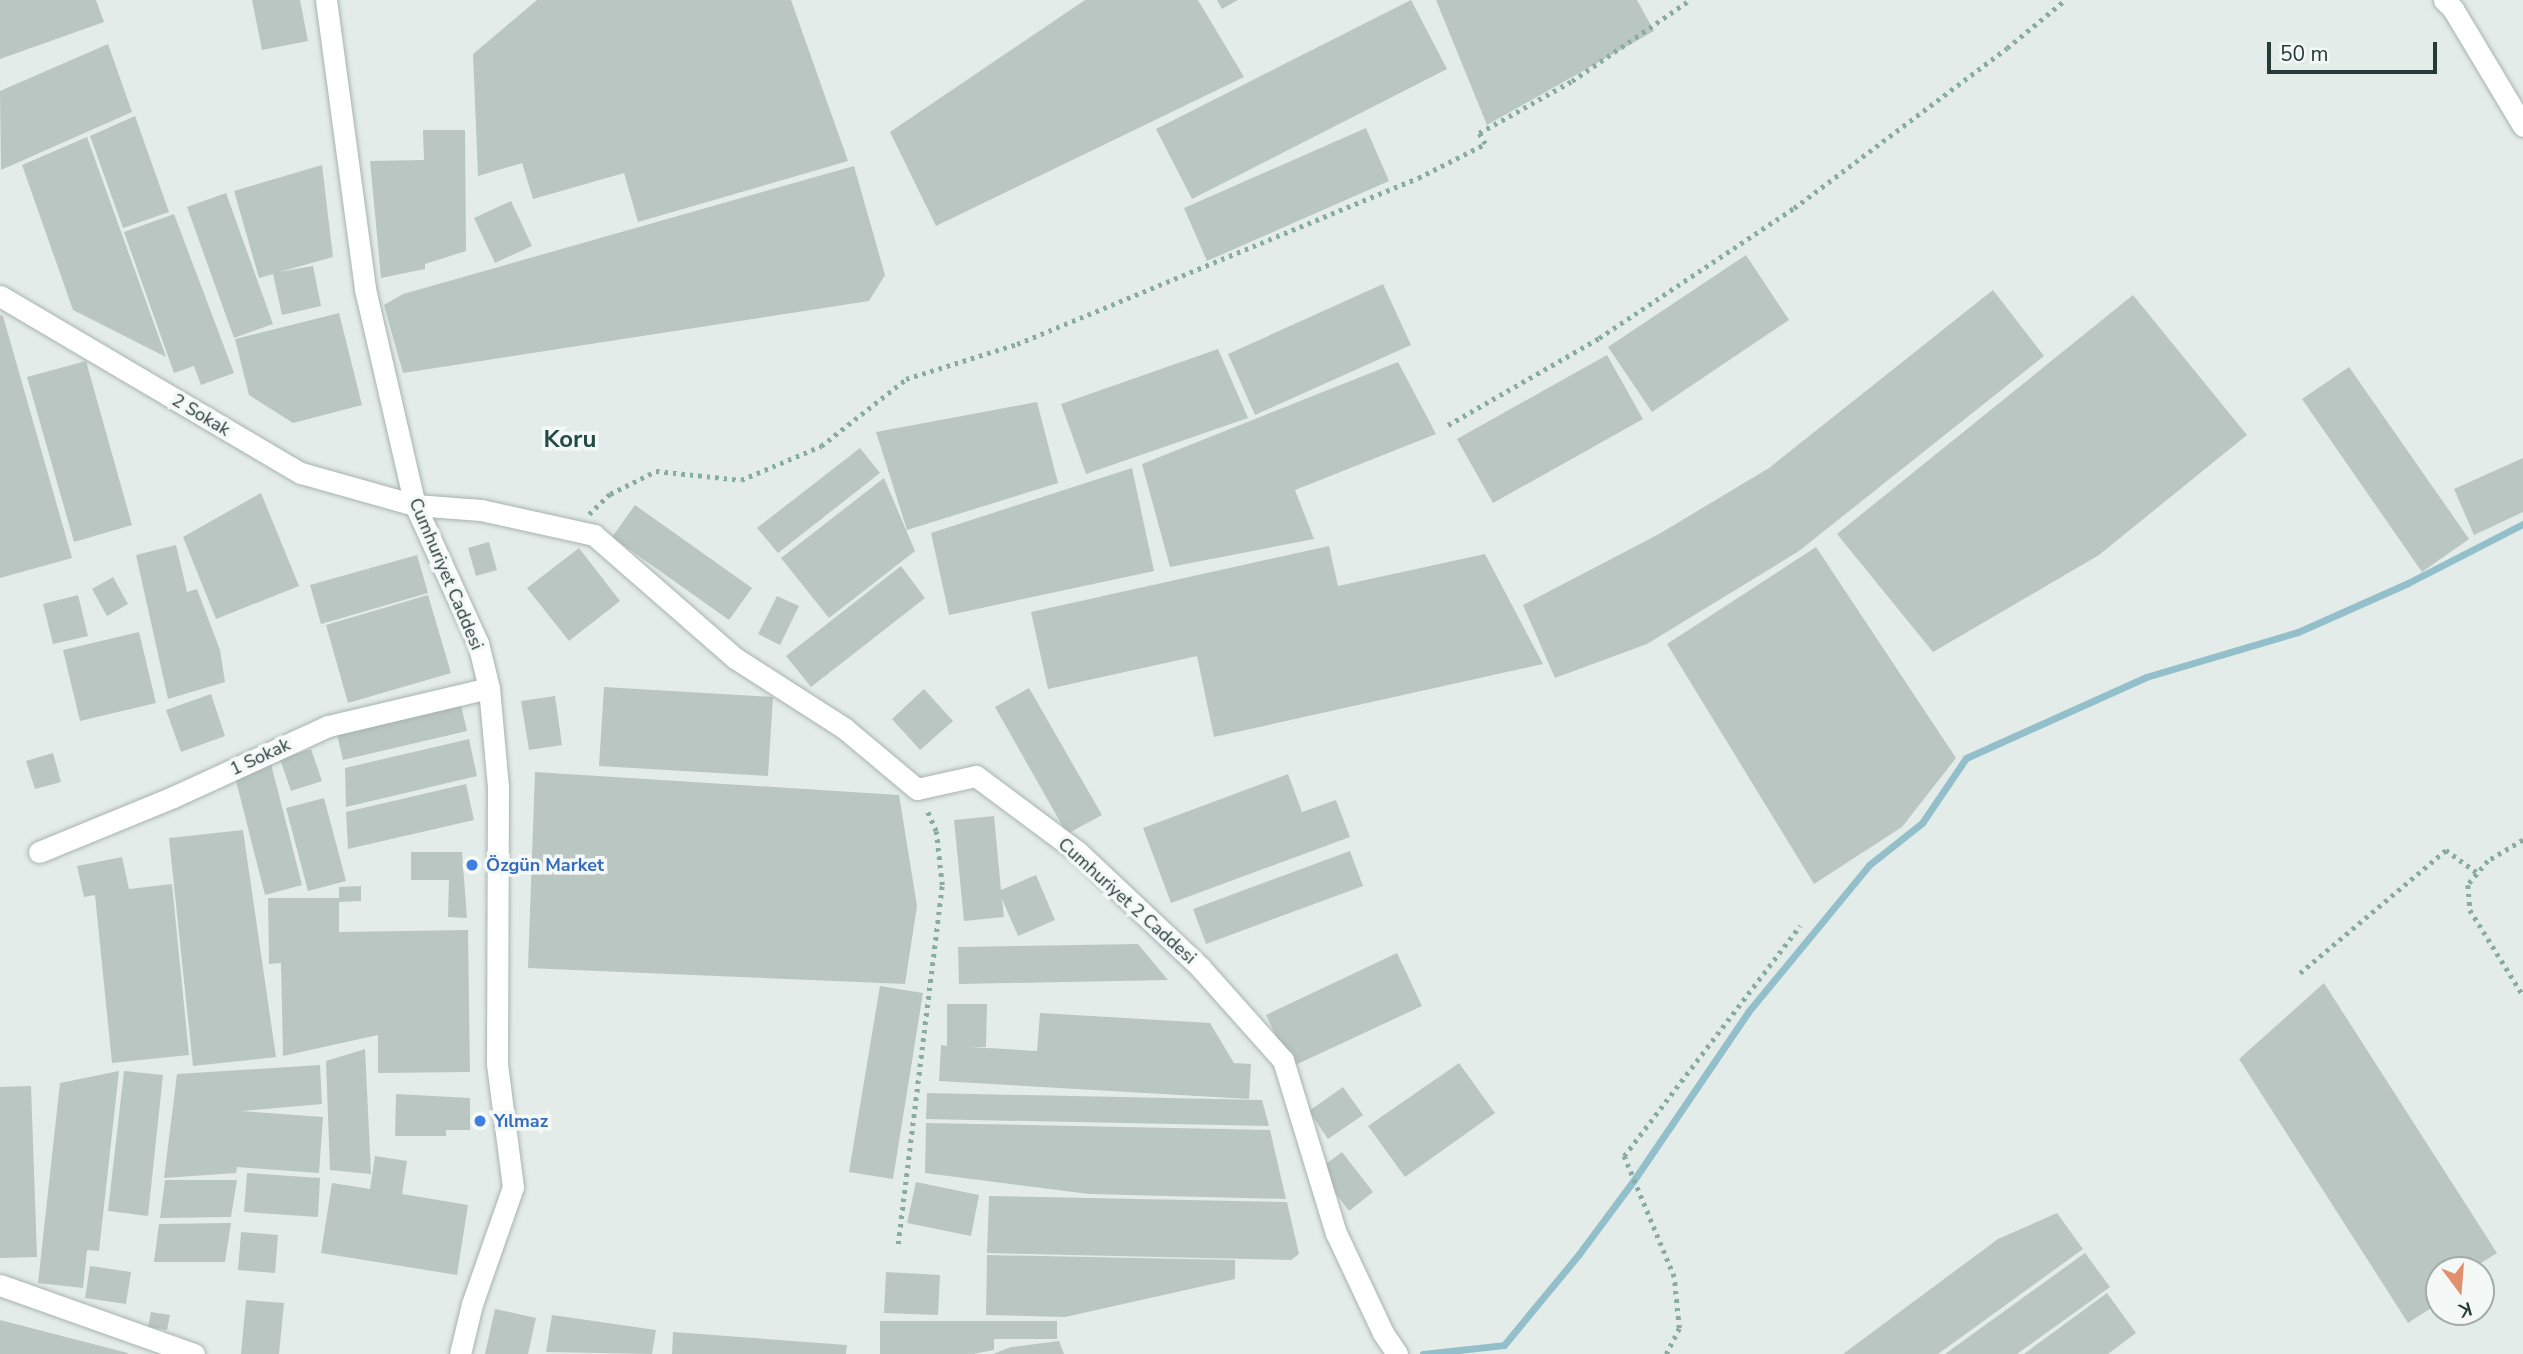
<!DOCTYPE html>
<meta charset="utf-8">
<style>
body{margin:0}
#map{position:relative;width:2523px;height:1354px;overflow:hidden;background:#e4ece9;font-family:"Nunito Sans",sans-serif}
div>[style]{position:absolute}
.stream>*{height:7px;margin:-3.5px;padding:0 3.5px;transform-origin:3.5px;border-radius:3.5px;background:#93bfca}
.building>*{inset:0;background:#bac6c2}
.path>*{height:4.5px;margin-top:-2.25px;transform-origin:0;background:repeating-linear-gradient(90deg,#88aca2 0 3.5px,transparent 0 8.5px)}
.roads{filter:drop-shadow(0 0 2px #a7b3b0) drop-shadow(0 0 2px #a7b3b0)}
.street>*{height:21px;margin:-10.5px;padding:0 10.5px;transform-origin:10.5px;border-radius:10.5px;background:#fff}
.secondary>*{height:21px;margin:-10.5px;padding:0 10.5px;transform-origin:10.5px;border-radius:10.5px;background:#fff}
.dots>*{width:19px;height:19px;translate:-50% -50%;box-sizing:border-box;border:4px solid #f4f9f7;border-radius:50%}
span{translate:-50% -50%;white-space:nowrap;text-align:center;line-height:1.15;-webkit-text-stroke:7px #f4f9f7;paint-order:stroke}
.street-label{font-size:18px;color:#263b37}
.shop-label{font-size:18px;color:#366cbe;font-weight:700}
.left{translate:0 -50%;text-align:left}
.district-label{font-size:24px;color:#244b44;font-weight:700}
.north{position:absolute;left:2425px;top:1256px;width:70px;height:70px;box-sizing:border-box;background:#f4f9f7;border:2px solid #a2adaa;border-radius:50%;rotate:164deg;font-size:19px;font-weight:700;line-height:28px;text-align:center;color:#263b37}
.north::after{content:'';display:block;margin:auto;width:24px;height:32px;background:#e2906c;clip-path:polygon(50% 0,100% 100%,50% 72%,0 100%)}
.scale{position:absolute;left:2267px;top:42px;width:170px;height:32px;box-sizing:border-box;border:4px solid #263b37;border-top:0;padding-left:9px;font-size:21px;line-height:24px;white-space:nowrap;color:#263b37;-webkit-text-stroke:5px #f4f9f7;paint-order:stroke}
</style>
<div id="map">
<div class="stream">
<div style="left:1423px;top:1354px;width:81px;rotate:-6.3deg"></div>
<div style="left:1504px;top:1345px;width:118px;rotate:-50.5deg"></div>
<div style="left:1579px;top:1254px;width:92px;rotate:-53.4deg"></div>
<div style="left:1634px;top:1180px;width:203px;rotate:-55.8deg"></div>
<div style="left:1748px;top:1012px;width:190px;rotate:-50.5deg"></div>
<div style="left:1869px;top:865px;width:68px;rotate:-38.4deg"></div>
<div style="left:1922px;top:823px;width:78px;rotate:-55.9deg"></div>
<div style="left:1966px;top:758px;width:197px;rotate:-24.2deg"></div>
<div style="left:2146px;top:677px;width:159px;rotate:-16.5deg"></div>
<div style="left:2298px;top:632px;width:120px;rotate:-24deg"></div>
<div style="left:2408px;top:583px;width:129px;rotate:-27.2deg"></div>
</div>
<div class="building">
<div style="clip-path:polygon(0 0,96px 0,104px 22px,0 59px)"></div>
<div style="clip-path:polygon(252px 0,300px 0,308px 41px,262px 50px)"></div>
<div style="clip-path:polygon(537px 0,791px 0,848px 161px,638px 222px,624px 173px,533px 199px,522px 163px,478px 176px,473px 54px)"></div>
<div style="clip-path:polygon(1085px 0,1198px 0,1244px 77px,936px 226px,890px 132px)"></div>
<div style="clip-path:polygon(1217px 0,1238px 0,1222px 9px)"></div>
<div style="clip-path:polygon(1411px 0,1447px 69px,1192px 199px,1156px 129px)"></div>
<div style="clip-path:polygon(1436px 0,1637px 0,1654px 31px,1487px 125px)"></div>
<div style="clip-path:polygon(108px 44px,132px 112px,1px 170px,0 91px)"></div>
<div style="clip-path:polygon(135px 116px,169px 212px,123px 228px,90px 136px)"></div>
<div style="clip-path:polygon(1366px 128px,1389px 181px,1207px 261px,1184px 208px)"></div>
<div style="clip-path:polygon(423px 130px,465px 130px,466px 251px,425px 264px,425px 269px,381px 278px,370px 161px,424px 160px)"></div>
<div style="clip-path:polygon(87px 137px,166px 357px,73px 310px,22px 165px)"></div>
<div style="clip-path:polygon(322px 165px,333px 257px,279px 272px,313px 266px,321px 306px,282px 315px,273px 274px,259px 278px,234px 191px)"></div>
<div style="clip-path:polygon(854px 166px,885px 275px,869px 301px,403px 373px,384px 305px,403px 294px)"></div>
<div style="clip-path:polygon(226px 193px,273px 324px,234px 338px,187px 207px)"></div>
<div style="clip-path:polygon(511px 201px,532px 246px,495px 263px,474px 218px)"></div>
<div style="clip-path:polygon(174px 214px,234px 373px,201px 385px,194px 366px,174px 373px,124px 232px)"></div>
<div style="clip-path:polygon(1746px 255px,1789px 320px,1652px 412px,1608px 347px)"></div>
<div style="clip-path:polygon(1383px 284px,1411px 345px,1255px 415px,1228px 354px)"></div>
<div style="clip-path:polygon(1993px 290px,2044px 356px,1799px 551px,1647px 644px,1555px 678px,1523px 605px,1659px 534px,1769px 468px)"></div>
<div style="clip-path:polygon(2133px 295px,2247px 435px,2099px 555px,1933px 652px,1837px 534px)"></div>
<div style="clip-path:polygon(339px 313px,362px 405px,293px 423px,249px 395px,235px 339px)"></div>
<div style="clip-path:polygon(0 315px,3px 316px,72px 558px,0 578px)"></div>
<div style="clip-path:polygon(1218px 349px,1248px 418px,1086px 474px,1061px 404px)"></div>
<div style="clip-path:polygon(1607px 355px,1643px 419px,1493px 503px,1457px 439px)"></div>
<div style="clip-path:polygon(86px 361px,132px 525px,74px 542px,27px 377px)"></div>
<div style="clip-path:polygon(1398px 362px,1436px 434px,1295px 490px,1314px 539px,1170px 567px,1142px 464px)"></div>
<div style="clip-path:polygon(2349px 367px,2469px 539px,2422px 572px,2302px 399px)"></div>
<div style="clip-path:polygon(1037px 402px,1058px 483px,907px 530px,876px 432px)"></div>
<div style="clip-path:polygon(860px 448px,880px 473px,778px 553px,757px 528px)"></div>
<div style="clip-path:polygon(2523px 458px,2523px 512px,2474px 535px,2454px 489px)"></div>
<div style="clip-path:polygon(1132px 468px,1154px 571px,949px 615px,931px 533px)"></div>
<div style="clip-path:polygon(884px 478px,915px 551px,829px 618px,781px 558px)"></div>
<div style="clip-path:polygon(261px 493px,299px 586px,216px 619px,183px 537px)"></div>
<div style="clip-path:polygon(635px 505px,752px 588px,729px 620px,612px 537px)"></div>
<div style="clip-path:polygon(489px 542px,497px 570px,476px 576px,468px 548px)"></div>
<div style="clip-path:polygon(176px 545px,187px 592px,197px 589px,220px 650px,225px 682px,168px 699px,136px 555px)"></div>
<div style="clip-path:polygon(1329px 546px,1338px 586px,1485px 554px,1543px 664px,1214px 737px,1197px 656px,1048px 689px,1031px 612px)"></div>
<div style="clip-path:polygon(1816px 547px,1956px 758px,1902px 827px,1814px 884px,1667px 644px)"></div>
<div style="clip-path:polygon(579px 548px,620px 601px,569px 641px,527px 588px)"></div>
<div style="clip-path:polygon(417px 555px,428px 593px,321px 624px,310px 585px)"></div>
<div style="clip-path:polygon(901px 566px,925px 598px,811px 687px,786px 656px)"></div>
<div style="clip-path:polygon(113px 577px,128px 604px,107px 616px,92px 589px)"></div>
<div style="clip-path:polygon(78px 595px,88px 636px,53px 644px,43px 604px)"></div>
<div style="clip-path:polygon(428px 595px,451px 673px,348px 703px,326px 625px)"></div>
<div style="clip-path:polygon(777px 596px,799px 606px,780px 645px,758px 634px)"></div>
<div style="clip-path:polygon(139px 632px,156px 703px,80px 721px,63px 650px)"></div>
<div style="clip-path:polygon(604px 687px,773px 697px,768px 776px,599px 766px)"></div>
<div style="clip-path:polygon(1029px 688px,1102px 815px,1067px 834px,995px 707px)"></div>
<div style="clip-path:polygon(924px 689px,953px 721px,920px 750px,892px 719px)"></div>
<div style="clip-path:polygon(211px 694px,225px 736px,181px 752px,166px 710px)"></div>
<div style="clip-path:polygon(555px 696px,562px 745px,529px 750px,521px 701px)"></div>
<div style="clip-path:polygon(459px 697px,467px 731px,343px 760px,335px 726px)"></div>
<div style="clip-path:polygon(469px 739px,477px 776px,346px 807px,345px 768px)"></div>
<div style="clip-path:polygon(311px 749px,322px 781px,291px 791px,280px 759px)"></div>
<div style="clip-path:polygon(53px 753px,61px 782px,35px 789px,26px 761px)"></div>
<div style="clip-path:polygon(271px 764px,302px 885px,265px 895px,234px 773px)"></div>
<div style="clip-path:polygon(535px 772px,899px 795px,917px 906px,905px 984px,528px 968px)"></div>
<div style="clip-path:polygon(1288px 774px,1302px 812px,1336px 800px,1350px 837px,1171px 903px,1143px 828px)"></div>
<div style="clip-path:polygon(466px 784px,474px 820px,348px 849px,346px 812px)"></div>
<div style="clip-path:polygon(324px 798px,346px 881px,308px 891px,286px 808px)"></div>
<div style="clip-path:polygon(994px 816px,1001px 890px,1036px 875px,1055px 920px,1018px 936px,1002px 899px,1004px 917px,964px 921px,954px 820px)"></div>
<div style="clip-path:polygon(243px 830px,276px 1057px,193px 1066px,169px 838px)"></div>
<div style="clip-path:polygon(1350px 851px,1363px 886px,1206px 944px,1193px 909px)"></div>
<div style="clip-path:polygon(411px 852px,462px 852px,467px 918px,448px 917px,449px 880px,411px 880px)"></div>
<div style="clip-path:polygon(122px 857px,129px 889px,172px 884px,189px 1055px,112px 1063px,95px 895px,84px 897px,77px 866px)"></div>
<div style="clip-path:polygon(361px 886px,361px 901px,339px 902px,339px 932px,468px 930px,470px 1072px,378px 1073px,378px 1035px,283px 1056px,281px 963px,269px 964px,268px 898px,339px 898px,339px 887px)"></div>
<div style="clip-path:polygon(1138px 944px,1168px 980px,959px 984px,958px 947px)"></div>
<div style="clip-path:polygon(1397px 953px,1422px 1006px,1291px 1067px,1266px 1015px)"></div>
<div style="clip-path:polygon(2324px 983px,2497px 1253px,2470px 1270px,2439px 1270px,2439px 1303px,2408px 1323px,2239px 1059px)"></div>
<div style="clip-path:polygon(880px 986px,923px 993px,893px 1179px,849px 1172px)"></div>
<div style="clip-path:polygon(947px 1004px,987px 1004px,986px 1047px,970px 1047px,1037px 1051px,1040px 1013px,1210px 1023px,1234px 1063px,1251px 1064px,1249px 1099px,939px 1081px,941px 1045px,947px 1046px)"></div>
<div style="clip-path:polygon(365px 1049px,371px 1174px,330px 1170px,326px 1061px)"></div>
<div style="clip-path:polygon(1459px 1063px,1495px 1113px,1405px 1177px,1368px 1126px)"></div>
<div style="clip-path:polygon(320px 1065px,322px 1104px,241px 1111px,323px 1117px,319px 1173px,237px 1167px,236px 1173px,164px 1178px,177px 1074px)"></div>
<div style="clip-path:polygon(119px 1071px,99px 1251px,87px 1250px,83px 1288px,38px 1283px,60px 1083px)"></div>
<div style="clip-path:polygon(124px 1071px,163px 1075px,148px 1216px,108px 1211px)"></div>
<div style="clip-path:polygon(31px 1086px,37px 1257px,0 1258px,0 1087px)"></div>
<div style="clip-path:polygon(1343px 1087px,1363px 1115px,1328px 1139px,1309px 1111px)"></div>
<div style="clip-path:polygon(927px 1093px,1262px 1100px,1269px 1126px,926px 1119px)"></div>
<div style="clip-path:polygon(396px 1094px,470px 1098px,470px 1130px,446px 1130px,446px 1136px,395px 1136px)"></div>
<div style="clip-path:polygon(926px 1123px,1270px 1130px,1286px 1199px,1089px 1194px,925px 1173px)"></div>
<div style="clip-path:polygon(1342px 1152px,1373px 1192px,1349px 1211px,1318px 1170px)"></div>
<div style="clip-path:polygon(375px 1156px,407px 1161px,402px 1194px,468px 1205px,457px 1275px,321px 1253px,332px 1183px,370px 1189px)"></div>
<div style="clip-path:polygon(247px 1173px,320px 1178px,318px 1217px,244px 1212px)"></div>
<div style="clip-path:polygon(165px 1180px,237px 1180px,231px 1217px,160px 1218px)"></div>
<div style="clip-path:polygon(916px 1182px,979px 1195px,971px 1236px,907px 1223px)"></div>
<div style="clip-path:polygon(989px 1196px,1287px 1202px,1299px 1254px,1291px 1260px,987px 1253px)"></div>
<div style="clip-path:polygon(2057px 1213px,2083px 1249px,1938px 1354px,1843px 1354px,1998px 1239px)"></div>
<div style="clip-path:polygon(231px 1223px,225px 1262px,154px 1262px,159px 1224px)"></div>
<div style="clip-path:polygon(241px 1232px,278px 1235px,275px 1273px,238px 1270px)"></div>
<div style="clip-path:polygon(2085px 1253px,2110px 1287px,2017px 1354px,1945px 1354px)"></div>
<div style="clip-path:polygon(987px 1255px,1235px 1260px,1235px 1279px,1065px 1317px,986px 1315px)"></div>
<div style="clip-path:polygon(90px 1266px,131px 1272px,126px 1304px,85px 1298px)"></div>
<div style="clip-path:polygon(886px 1272px,940px 1275px,938px 1315px,884px 1313px)"></div>
<div style="clip-path:polygon(2107px 1293px,2136px 1333px,2108px 1354px,2024px 1354px)"></div>
<div style="clip-path:polygon(246px 1300px,284px 1303px,279px 1354px,241px 1354px)"></div>
<div style="clip-path:polygon(495px 1309px,536px 1318px,528px 1354px,485px 1354px)"></div>
<div style="clip-path:polygon(151px 1312px,170px 1315px,167px 1330px,148px 1327px)"></div>
<div style="clip-path:polygon(552px 1315px,656px 1330px,652px 1354px,546px 1352px)"></div>
<div style="clip-path:polygon(0 1320px,128px 1353px,128px 1354px,0 1354px)"></div>
<div style="clip-path:polygon(880px 1321px,1057px 1321px,1057px 1339px,994px 1339px,994px 1350px,973px 1354px,880px 1354px)"></div>
<div style="clip-path:polygon(673px 1332px,847px 1345px,846px 1354px,672px 1354px)"></div>
<div style="clip-path:polygon(1059px 1341px,1064px 1354px,993px 1354px,1011px 1347px)"></div>
</div>
<div class="path">
<div style="left:1448px;top:425px;width:174px;rotate:-29.9deg"></div>
<div style="left:1599px;top:338px;width:234px;rotate:-33.7deg"></div>
<div style="left:1794px;top:208px;width:266px;rotate:-36.9deg"></div>
<div style="left:2007px;top:48px;width:75px;rotate:-39.6deg"></div>
<div style="left:589px;top:514px;width:29px;rotate:-44deg"></div>
<div style="left:610px;top:494px;width:51px;rotate:-26.6deg"></div>
<div style="left:656px;top:471px;width:85px;rotate:6deg"></div>
<div style="left:741px;top:480px;width:87px;rotate:-23deg"></div>
<div style="left:821px;top:446px;width:108px;rotate:-38.2deg"></div>
<div style="left:906px;top:379px;width:116px;rotate:-17.5deg"></div>
<div style="left:1017px;top:344px;width:434px;rotate:-22.5deg"></div>
<div style="left:1418px;top:178px;width:75px;rotate:-26.9deg"></div>
<div style="left:1485px;top:144px;width:13px;rotate:-119deg"></div>
<div style="left:1479px;top:133px;width:107px;rotate:-29.2deg"></div>
<div style="left:1572px;top:81px;width:143px;rotate:-34.5deg"></div>
<div style="left:2523px;top:840px;width:41px;rotate:149deg"></div>
<div style="left:2488px;top:861px;width:31px;rotate:130deg"></div>
<div style="left:2468px;top:885px;width:25px;rotate:85deg"></div>
<div style="left:2470px;top:910px;width:100px;rotate:58.1deg"></div>
<div style="left:2300px;top:973px;width:191px;rotate:-40.1deg"></div>
<div style="left:2446px;top:850px;width:39px;rotate:36deg"></div>
<div style="left:898px;top:1244px;width:362px;rotate:-83deg"></div>
<div style="left:942px;top:885px;width:54px;rotate:-96.3deg"></div>
<div style="left:936px;top:831px;width:24px;rotate:-114deg"></div>
<div style="left:1666px;top:1354px;width:29px;rotate:-63deg"></div>
<div style="left:1679px;top:1328px;width:51px;rotate:-95.6deg"></div>
<div style="left:1674px;top:1277px;width:131px;rotate:-112.5deg"></div>
<div style="left:1624px;top:1156px;width:290px;rotate:-52.6deg"></div>
</div>
<div class="roads">
<div class="street">
<div style="left:2444px;top:0;width:13px;rotate:45deg"></div>
<div style="left:2453px;top:9px;width:136px;rotate:59.1deg"></div>
<div style="left:415px;top:505px;width:66px;rotate:4.3deg"></div>
<div style="left:481px;top:510px;width:116px;rotate:12.5deg"></div>
<div style="left:594px;top:535px;width:187px;rotate:41.1deg"></div>
<div style="left:735px;top:658px;width:130px;rotate:32.7deg"></div>
<div style="left:844px;top:728px;width:95px;rotate:39.9deg"></div>
<div style="left:917px;top:789px;width:60px;rotate:-12.4deg"></div>
<div style="left:976px;top:776px;width:127px;rotate:36.7deg"></div>
<div style="left:1078px;top:852px;width:168px;rotate:43.3deg"></div>
<div style="left:1200px;top:967px;width:125px;rotate:48.3deg"></div>
<div style="left:1283px;top:1060px;width:181px;rotate:73deg"></div>
<div style="left:1336px;top:1233px;width:110px;rotate:64.8deg"></div>
<div style="left:1383px;top:1333px;width:25px;rotate:56deg"></div>
<div style="left:39px;top:852px;width:145px;rotate:-22.3deg"></div>
<div style="left:173px;top:797px;width:170px;rotate:-24.6deg"></div>
<div style="left:328px;top:726px;width:165px;rotate:-13.3deg"></div>
</div>
<div class="secondary">
<div style="left:326px;top:0;width:292px;rotate:82.3deg"></div>
<div style="left:365px;top:289px;width:222px;rotate:77deg"></div>
<div style="left:415px;top:505px;width:152px;rotate:65.5deg"></div>
<div style="left:478px;top:643px;width:46px;rotate:76.3deg"></div>
<div style="left:489px;top:688px;width:98px;rotate:84.8deg"></div>
<div style="left:498px;top:786px;width:278px;rotate:90.2deg"></div>
<div style="left:497px;top:1064px;width:124px;rotate:82.6deg"></div>
<div style="left:513px;top:1187px;width:124px;rotate:109.3deg"></div>
<div style="left:472px;top:1304px;width:51px;rotate:103.5deg"></div>
<div style="left:0;top:296px;width:349px;rotate:30.5deg"></div>
<div style="left:301px;top:473px;width:118px;rotate:15.7deg"></div>
<div style="left:0;top:1285px;width:206px;rotate:19.6deg"></div>
</div>
</div>
<div class="dots">
<div style="left:472px;top:865px;background:#3f7fe0"></div>
<div style="left:480px;top:1121px;background:#3f7fe0"></div>
</div>
<div class="street-label">
<span style="left:201px;top:415px;rotate:31deg">2 Sokak</span>
<span style="left:446px;top:574px;rotate:67deg">Cumhuriyet Caddesi</span>
<span style="left:260px;top:757px;rotate:-25deg">1 Sokak</span>
<span style="left:1127px;top:901px;rotate:42deg">Cumhuriyet 2 Caddesi</span>
</div>
<div class="shop-label">
<span class="left" style="left:486px;top:865px">Özgün Market</span>
<span class="left" style="left:494px;top:1121px">Yılmaz</span>
</div>
<div class="district-label">
<span style="left:570px;top:440px">Koru</span>
</div>
<div class="north">K</div>
<div class="scale">50 m</div>
</div>
